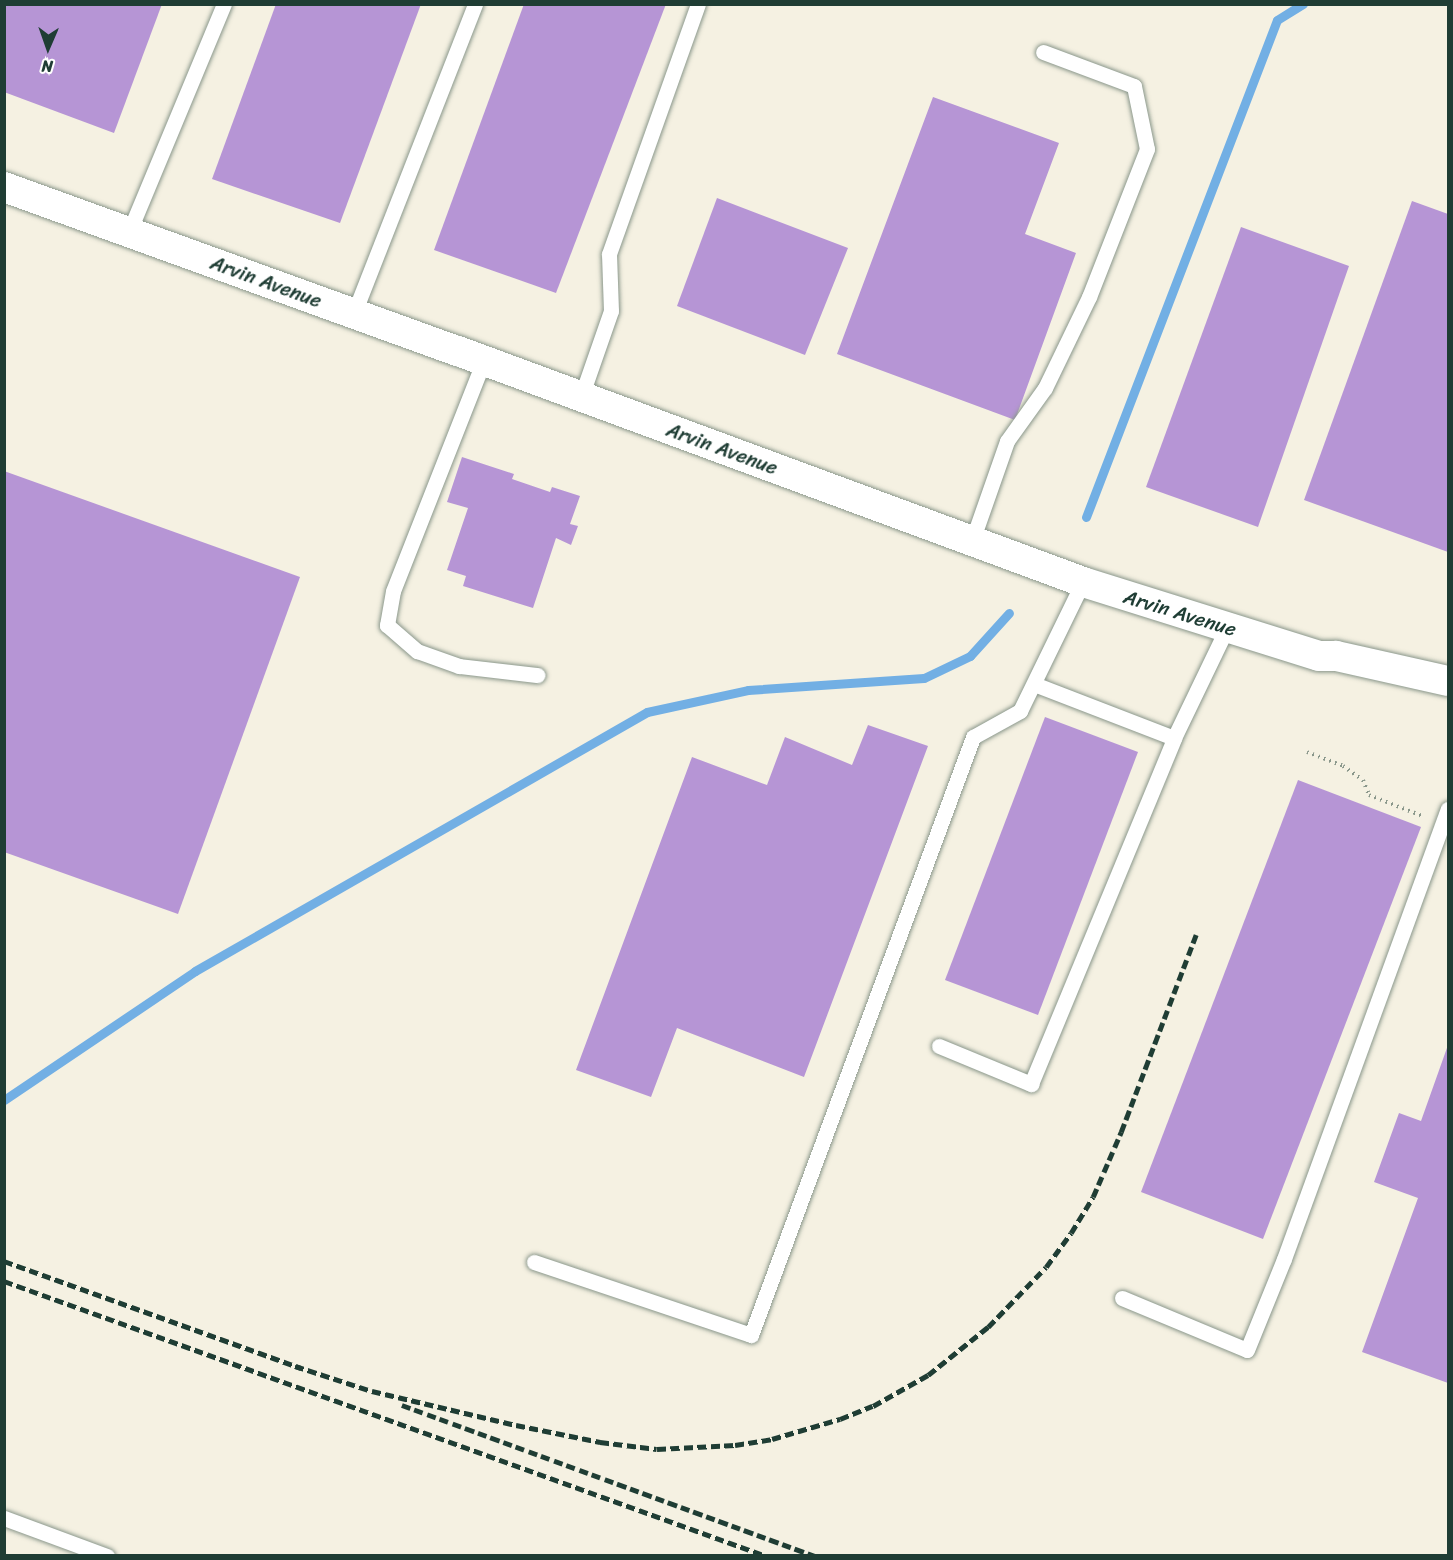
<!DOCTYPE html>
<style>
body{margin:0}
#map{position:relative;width:1453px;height:1560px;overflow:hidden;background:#f5f1e2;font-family:Sriracha,sans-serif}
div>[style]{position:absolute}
.stream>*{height:9px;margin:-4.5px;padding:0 4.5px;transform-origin:4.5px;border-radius:4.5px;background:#72afe4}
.building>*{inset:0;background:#b695d5}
.path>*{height:4px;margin-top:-2px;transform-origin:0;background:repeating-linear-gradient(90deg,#8a978b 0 1.5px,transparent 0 6px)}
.roads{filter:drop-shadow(0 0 2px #8a978b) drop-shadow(0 0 2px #8a978b)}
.service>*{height:15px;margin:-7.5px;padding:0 7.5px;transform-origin:7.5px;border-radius:7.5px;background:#fff}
.minor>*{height:30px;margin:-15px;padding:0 15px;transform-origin:15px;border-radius:15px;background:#fff}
.rail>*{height:4.5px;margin-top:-2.25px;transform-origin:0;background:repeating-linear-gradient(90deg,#1f3d34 0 9px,transparent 0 13.5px)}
span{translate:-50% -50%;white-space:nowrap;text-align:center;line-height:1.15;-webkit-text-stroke:4.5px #fff;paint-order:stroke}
.street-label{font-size:20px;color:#1f3d34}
.frame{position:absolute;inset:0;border:6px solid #1f3d34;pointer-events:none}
.north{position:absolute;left:18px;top:18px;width:60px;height:60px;-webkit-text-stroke:4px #fff;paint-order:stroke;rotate:182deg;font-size:16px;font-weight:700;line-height:24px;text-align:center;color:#1f3d34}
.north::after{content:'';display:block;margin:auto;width:21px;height:27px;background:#1f3d34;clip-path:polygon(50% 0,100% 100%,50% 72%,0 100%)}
</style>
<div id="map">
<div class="stream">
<div style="left:1086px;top:517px;width:532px;rotate:-68.98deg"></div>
<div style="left:1277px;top:20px;width:31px;rotate:-32deg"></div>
<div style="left:4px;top:1100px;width:230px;rotate:-34deg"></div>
<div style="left:195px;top:971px;width:521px;rotate:-29.81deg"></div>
<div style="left:647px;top:712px;width:103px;rotate:-12.3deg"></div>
<div style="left:748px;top:690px;width:176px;rotate:-3.9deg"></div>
<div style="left:924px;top:678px;width:51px;rotate:-25.6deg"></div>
<div style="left:970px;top:656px;width:58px;rotate:-47.8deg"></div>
</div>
<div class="building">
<div style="clip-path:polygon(7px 4px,162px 4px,114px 133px,4px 92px,4px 11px)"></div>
<div style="clip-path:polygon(276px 4px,421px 4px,340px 223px,212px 179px)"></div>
<div style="clip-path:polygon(524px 4px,666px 4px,556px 293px,434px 250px)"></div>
<div style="clip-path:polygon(933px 97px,1059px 143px,1025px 234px,1076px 253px,1015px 420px,837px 354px)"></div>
<div style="clip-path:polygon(717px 198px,848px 248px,805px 355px,677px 306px)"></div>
<div style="clip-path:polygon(1412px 201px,1448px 214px,1448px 552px,1304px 500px)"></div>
<div style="clip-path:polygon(1241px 227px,1349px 266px,1258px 527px,1146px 487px)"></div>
<div style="clip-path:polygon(462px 457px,514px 474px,512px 479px,550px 492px,552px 487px,580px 496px,570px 524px,578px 526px,571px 545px,556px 538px,533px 608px,463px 586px,466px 576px,447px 570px,468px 508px,447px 502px)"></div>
<div style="clip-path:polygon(4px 471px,300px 577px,178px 914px,4px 852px)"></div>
<div style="clip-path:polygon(1045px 717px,1138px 752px,1038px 1015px,945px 980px)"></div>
<div style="clip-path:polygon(868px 725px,928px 746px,804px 1077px,677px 1028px,651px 1097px,576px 1070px,692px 757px,767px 785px,785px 737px,852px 765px)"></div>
<div style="clip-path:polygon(1298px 780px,1421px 827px,1263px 1239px,1141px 1192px)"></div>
<div style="clip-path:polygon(1448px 1045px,1448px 1383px,1362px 1352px,1418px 1198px,1374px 1182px,1399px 1113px,1421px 1121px)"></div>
</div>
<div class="path">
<div style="left:1307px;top:752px;width:39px;rotate:21deg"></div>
<div style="left:1343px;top:766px;width:24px;rotate:35deg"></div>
<div style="left:1363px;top:780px;width:16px;rotate:68deg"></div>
<div style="left:1369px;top:795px;width:57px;rotate:21.6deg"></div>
</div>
<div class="roads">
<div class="service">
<div style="left:129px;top:232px;width:247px;rotate:-67.4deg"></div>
<div style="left:354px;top:313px;width:332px;rotate:-68.6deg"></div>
<div style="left:484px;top:360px;width:248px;rotate:111.5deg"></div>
<div style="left:393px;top:591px;width:35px;rotate:100deg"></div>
<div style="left:387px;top:625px;width:40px;rotate:41deg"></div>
<div style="left:417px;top:651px;width:45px;rotate:19.7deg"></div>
<div style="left:459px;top:666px;width:79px;rotate:6.6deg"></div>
<div style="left:581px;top:397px;width:91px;rotate:-70.8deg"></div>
<div style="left:611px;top:311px;width:57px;rotate:-92deg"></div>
<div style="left:609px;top:254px;width:265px;rotate:-70.4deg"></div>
<div style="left:972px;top:541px;width:106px;rotate:-70.7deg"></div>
<div style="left:1007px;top:441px;width:65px;rotate:-54.4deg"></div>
<div style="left:1045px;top:388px;width:101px;rotate:-64.2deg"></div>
<div style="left:1089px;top:297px;width:159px;rotate:-68.6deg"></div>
<div style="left:1147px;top:149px;width:64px;rotate:-101.7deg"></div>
<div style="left:1134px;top:86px;width:97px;rotate:-159.5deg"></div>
<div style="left:1034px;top:684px;width:150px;rotate:21.1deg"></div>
<div style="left:1174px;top:738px;width:122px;rotate:-64.3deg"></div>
<div style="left:939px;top:1046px;width:100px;rotate:22.4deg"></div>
<div style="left:1031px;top:1084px;width:374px;rotate:-67.5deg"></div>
<div style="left:534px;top:1262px;width:229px;rotate:18.6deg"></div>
<div style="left:751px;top:1335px;width:638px;rotate:-69.63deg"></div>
<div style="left:973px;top:737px;width:54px;rotate:-29deg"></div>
<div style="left:1020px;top:711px;width:144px;rotate:-64deg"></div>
<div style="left:1122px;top:1298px;width:135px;rotate:22.6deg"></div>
<div style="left:1247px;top:1350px;width:98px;rotate:-67.9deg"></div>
<div style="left:1284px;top:1259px;width:479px;rotate:-70deg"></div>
<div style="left:4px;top:1518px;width:110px;rotate:20.3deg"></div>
</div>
<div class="minor">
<div style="left:4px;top:187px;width:483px;rotate:19.9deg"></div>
<div style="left:458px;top:351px;width:666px;rotate:20.28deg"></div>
<div style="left:1083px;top:582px;width:247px;rotate:17.4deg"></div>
<div style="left:1319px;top:656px;width:17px"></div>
<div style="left:1336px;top:656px;width:115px;rotate:12.6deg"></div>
</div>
</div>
<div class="rail">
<div style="left:4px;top:1261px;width:316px;rotate:19.8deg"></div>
<div style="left:4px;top:1281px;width:810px;rotate:19.84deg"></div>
<div style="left:295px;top:1366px;width:81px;rotate:18deg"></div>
<div style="left:372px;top:1391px;width:148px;rotate:13.3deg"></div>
<div style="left:516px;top:1425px;width:86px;rotate:11.4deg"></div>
<div style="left:600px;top:1442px;width:57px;rotate:7deg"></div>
<div style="left:657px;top:1449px;width:78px;rotate:-2.9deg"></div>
<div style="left:735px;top:1445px;width:37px;rotate:-9deg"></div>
<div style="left:772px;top:1439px;width:71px;rotate:-16.4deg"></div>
<div style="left:840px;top:1419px;width:35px;rotate:-22deg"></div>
<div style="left:873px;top:1406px;width:63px;rotate:-29.4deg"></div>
<div style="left:928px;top:1375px;width:77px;rotate:-38.7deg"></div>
<div style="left:988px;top:1327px;width:83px;rotate:-46deg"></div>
<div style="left:1046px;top:1267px;width:42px;rotate:-53.7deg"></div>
<div style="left:1071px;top:1233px;width:42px;rotate:-58.6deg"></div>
<div style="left:1093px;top:1197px;width:71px;rotate:-66.7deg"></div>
<div style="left:1121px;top:1132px;width:214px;rotate:-69.2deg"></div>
<div style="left:402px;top:1405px;width:440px;rotate:20.1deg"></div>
</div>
<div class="street-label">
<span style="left:266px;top:282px;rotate:20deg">Arvin Avenue</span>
<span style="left:722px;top:449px;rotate:20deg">Arvin Avenue</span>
<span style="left:1180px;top:613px;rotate:17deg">Arvin Avenue</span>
</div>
<div class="frame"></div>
<div class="north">N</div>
</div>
